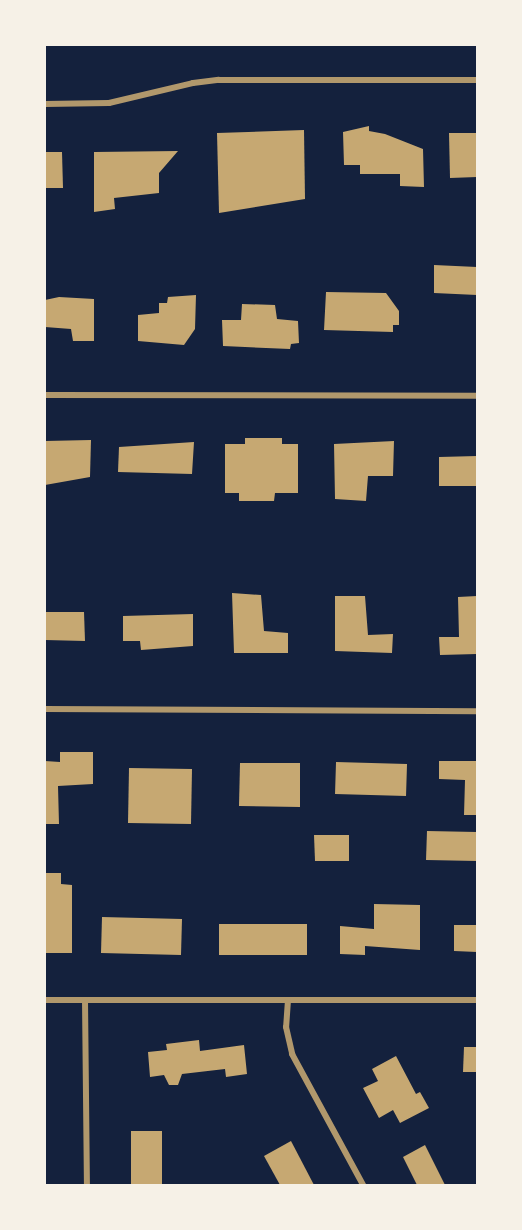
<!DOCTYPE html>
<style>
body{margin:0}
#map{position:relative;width:522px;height:1230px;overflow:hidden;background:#14213d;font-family:Roboto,sans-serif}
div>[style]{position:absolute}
.building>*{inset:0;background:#c6a872}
.minor>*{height:6px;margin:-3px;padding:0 3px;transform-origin:3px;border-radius:3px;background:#b1986c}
span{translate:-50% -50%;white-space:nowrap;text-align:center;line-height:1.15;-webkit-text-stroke:5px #f6f1e7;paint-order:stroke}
.frame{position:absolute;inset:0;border:46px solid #f6f1e7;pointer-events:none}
</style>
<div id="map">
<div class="building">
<div style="clip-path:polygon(369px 126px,369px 131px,385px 134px,423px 149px,424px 187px,400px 186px,400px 174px,360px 174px,360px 165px,344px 165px,343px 132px)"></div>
<div style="clip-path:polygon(304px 130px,305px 199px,219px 213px,217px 133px)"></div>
<div style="clip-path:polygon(449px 133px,477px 133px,477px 177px,450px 178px)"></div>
<div style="clip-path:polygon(178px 151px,159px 173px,159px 193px,114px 198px,115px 209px,94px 212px,94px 152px)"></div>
<div style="clip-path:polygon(45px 152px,62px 152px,63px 188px,45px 188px)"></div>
<div style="clip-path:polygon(434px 265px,477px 267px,477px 295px,434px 293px)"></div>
<div style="clip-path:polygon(326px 292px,386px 293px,399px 311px,399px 325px,393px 325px,393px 332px,324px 330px)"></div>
<div style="clip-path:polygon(196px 295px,195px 329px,184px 345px,138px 341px,138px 315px,159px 313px,159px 303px,167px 303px,168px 297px)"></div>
<div style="clip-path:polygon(59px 297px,94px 299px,94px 341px,73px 341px,71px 329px,45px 327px,45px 300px)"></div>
<div style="clip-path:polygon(242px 304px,275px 305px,277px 319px,298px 321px,299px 343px,291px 344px,290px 349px,223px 346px,222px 320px,241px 320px)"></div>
<div style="clip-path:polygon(245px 438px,282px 438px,282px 444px,298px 444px,298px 493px,275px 493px,274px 501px,239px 501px,239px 493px,225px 493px,225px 444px,245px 444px)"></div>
<div style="clip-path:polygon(91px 440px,90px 477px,45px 485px,45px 441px)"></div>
<div style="clip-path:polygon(394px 441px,393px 476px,368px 476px,366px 501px,335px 499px,334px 444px)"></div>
<div style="clip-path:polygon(194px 442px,192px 474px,118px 472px,119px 447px)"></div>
<div style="clip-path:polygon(477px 456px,477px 486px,439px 486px,439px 457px)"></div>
<div style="clip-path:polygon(232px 593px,261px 595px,264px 631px,288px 633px,288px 653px,234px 653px)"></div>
<div style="clip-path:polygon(335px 596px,365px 596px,368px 635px,393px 634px,392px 653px,335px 651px)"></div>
<div style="clip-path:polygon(477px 596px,477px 654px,440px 655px,439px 637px,459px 637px,458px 597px)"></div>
<div style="clip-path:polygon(45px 612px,84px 612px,85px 641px,45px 640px)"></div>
<div style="clip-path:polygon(193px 614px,193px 646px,141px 650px,140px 641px,123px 641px,123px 616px)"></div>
<div style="clip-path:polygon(60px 752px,93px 752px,93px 784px,58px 786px,59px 824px,45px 824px,45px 761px,60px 762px)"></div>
<div style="clip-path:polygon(439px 761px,477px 761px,477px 815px,464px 815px,465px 780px,439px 779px)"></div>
<div style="clip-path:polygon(336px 762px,407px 764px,406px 796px,335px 794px)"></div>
<div style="clip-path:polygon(240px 763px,300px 763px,300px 807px,239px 806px)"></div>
<div style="clip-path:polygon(129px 768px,192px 769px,191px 824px,128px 823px)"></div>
<div style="clip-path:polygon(427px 831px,477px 832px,477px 861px,426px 860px)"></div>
<div style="clip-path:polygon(314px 835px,349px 835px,349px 861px,315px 861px)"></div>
<div style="clip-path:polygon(45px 873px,61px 873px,61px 884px,72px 885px,72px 953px,45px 953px)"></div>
<div style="clip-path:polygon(374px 904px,420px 905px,420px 950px,365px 946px,365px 955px,340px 954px,340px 926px,374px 929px)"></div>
<div style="clip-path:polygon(102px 917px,182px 919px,181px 955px,101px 953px)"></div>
<div style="clip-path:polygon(219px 924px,307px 924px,307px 955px,219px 955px)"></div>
<div style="clip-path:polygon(454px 925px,477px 925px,477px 952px,454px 951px)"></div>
<div style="clip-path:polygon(199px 1040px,200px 1051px,244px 1045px,247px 1074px,226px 1077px,225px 1069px,182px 1074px,178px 1085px,169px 1085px,164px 1075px,150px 1077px,148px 1052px,167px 1050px,166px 1044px)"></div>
<div style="clip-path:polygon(464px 1047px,477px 1047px,477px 1072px,463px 1072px)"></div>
<div style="clip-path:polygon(396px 1056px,416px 1094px,420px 1092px,429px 1108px,400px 1123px,393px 1110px,379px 1118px,363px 1088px,378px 1081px,372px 1069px)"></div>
<div style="clip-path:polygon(131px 1131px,162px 1131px,162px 1185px,131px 1185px)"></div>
<div style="clip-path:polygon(291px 1141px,314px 1185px,280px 1185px,264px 1156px)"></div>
<div style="clip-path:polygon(425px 1145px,445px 1185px,417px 1185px,403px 1157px)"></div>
</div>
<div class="minor">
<div style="left:45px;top:104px;width:64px;rotate:-0.9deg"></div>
<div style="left:109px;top:103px;width:86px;rotate:-13.4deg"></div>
<div style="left:193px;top:83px;width:26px;rotate:-7deg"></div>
<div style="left:219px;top:80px;width:258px"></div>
<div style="left:45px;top:395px;width:432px;rotate:0.1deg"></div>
<div style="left:45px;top:709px;width:432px;rotate:0.3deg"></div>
<div style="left:45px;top:1000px;width:432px"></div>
<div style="left:85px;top:1000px;width:185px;rotate:89.4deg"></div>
<div style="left:288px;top:1000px;width:27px;rotate:94deg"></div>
<div style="left:286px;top:1027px;width:28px;rotate:77deg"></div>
<div style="left:292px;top:1054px;width:149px;rotate:61.5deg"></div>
</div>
<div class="frame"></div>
</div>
